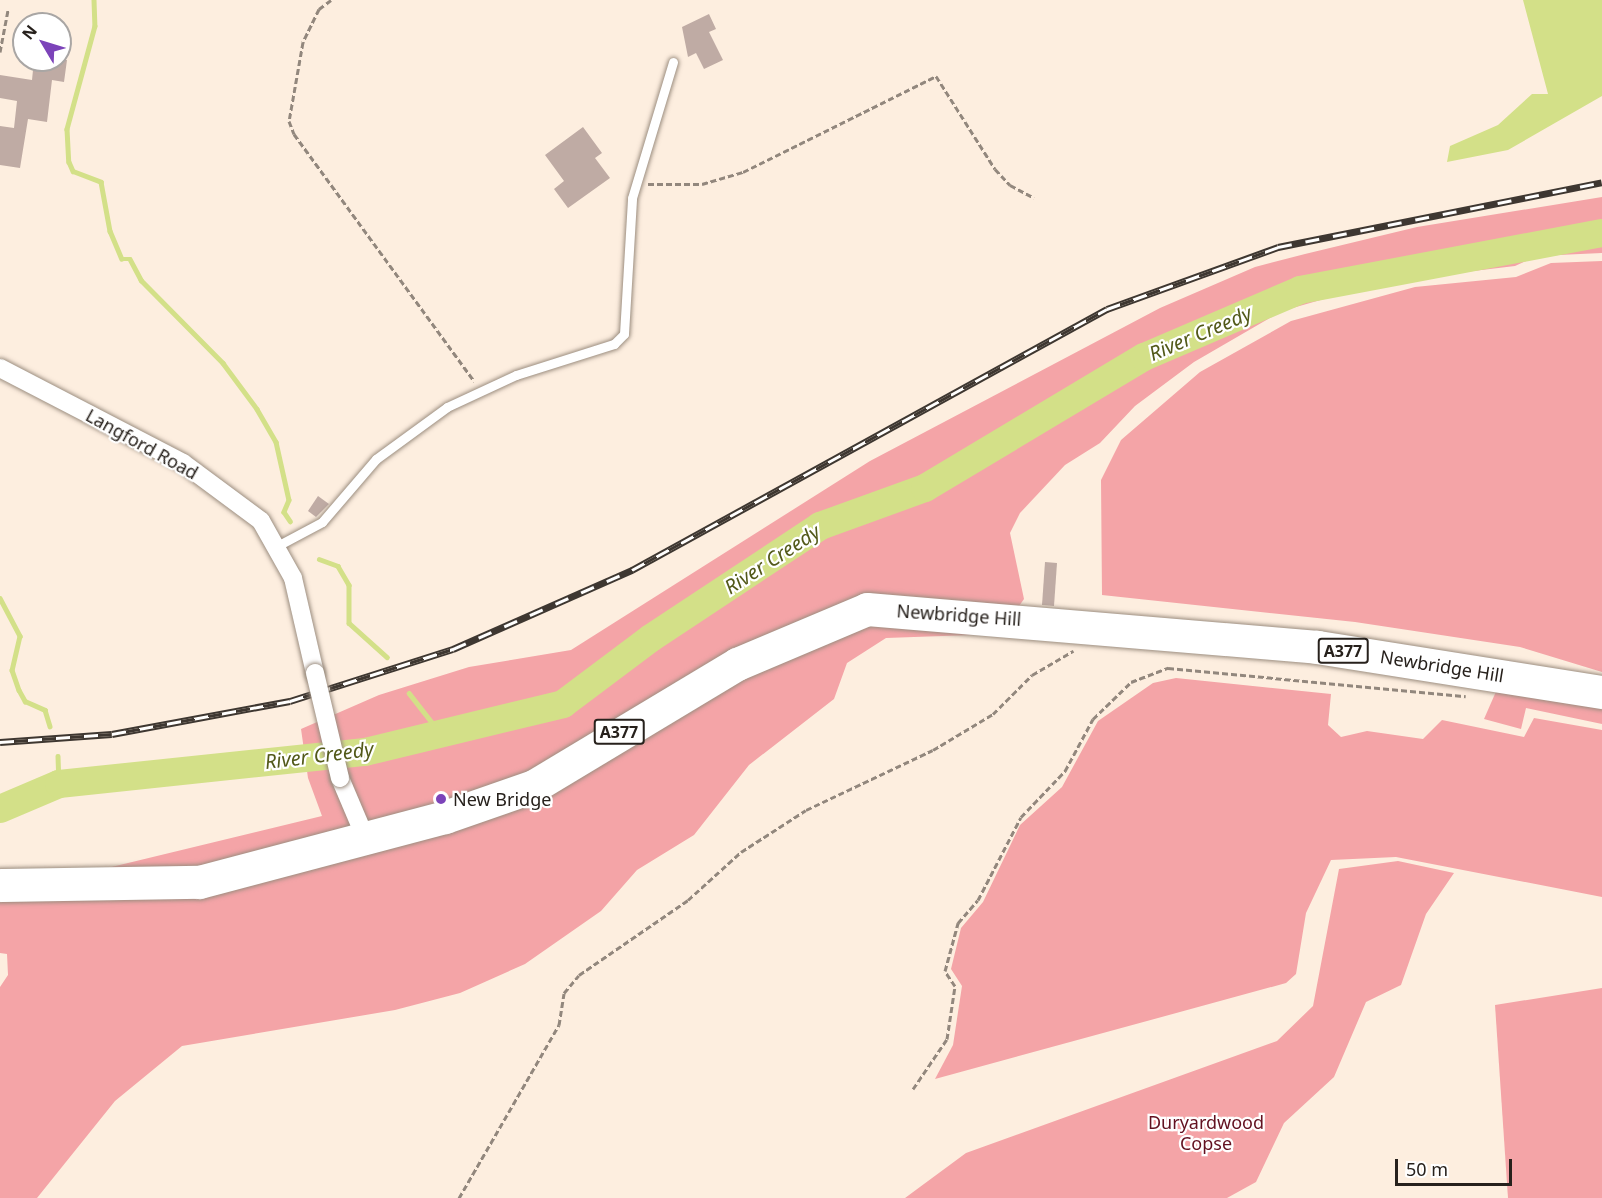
<!DOCTYPE html>
<style>
body{margin:0}
#map{position:relative;width:1602px;height:1198px;overflow:hidden;background:#fdeedf;font-family:"Noto Sans",sans-serif}
div>[style]{position:absolute}
.green>*{inset:0;background:#f4a4a7}
.water>*{inset:0;background:#d3e088}
.stream>*{height:4.5px;margin:-2.25px;padding:0 2.25px;transform-origin:2.25px;border-radius:2.25px;background:#d3e088}
.river>*{height:28px;margin:-14px;padding:0 14px;transform-origin:14px;border-radius:14px;background:#d3e088}
.building>*{inset:0;background:#bfaba4}
.path>*{height:3px;margin-top:-1.5px;transform-origin:0;background:repeating-linear-gradient(90deg,#92877d 0 6px,transparent 0 9px)}
.roads{filter:drop-shadow(0 0 2px #9c8e80) drop-shadow(0 0 2px #9c8e80)}
.lane>*{height:9px;margin:-4.5px;padding:0 4.5px;transform-origin:4.5px;border-radius:4.5px;background:#fff}
.street>*{height:18px;margin:-9px;padding:0 9px;transform-origin:9px;border-radius:9px;background:#fff}
.highway>*{height:33px;margin:-16.5px;padding:0 16.5px;transform-origin:16.5px;border-radius:16.5px;background:#fff}
.rail>*{height:7px;margin-top:-3.5px;transform-origin:0;background:repeating-linear-gradient(90deg,#fff 0 14px,#3e3731 0 28px);box-sizing:border-box;border-block:2px solid #3e3731}
.bridges{filter:drop-shadow(0 0 2px #9c8e80) drop-shadow(0 0 2px #9c8e80)}
.street-bridge>*{height:18px;margin:-9px;padding:0 9px;transform-origin:9px;border-radius:9px;background:#fff}
.dots>*{width:16px;height:16px;translate:-50% -50%;box-sizing:border-box;border:3px solid #fff;border-radius:50%}
span{translate:-50% -50%;white-space:nowrap;text-align:center;line-height:1.15;-webkit-text-stroke:4.5px #fff;paint-order:stroke}
.shield-label span{padding:2px 4px;background:#fff;border:2px solid;border-radius:4px;-webkit-text-stroke-width:0}
.shield-label{font-size:16px;color:#27211c;font-weight:700}
.street-label{font-size:18px;color:#27211c}
.poi-label{font-size:18px;color:#27211c}
.left{translate:0 -50%;text-align:left}
.park-label{font-size:18px;color:#631120}
.water-label{font-size:20px;color:#525919;font-style:italic}
.north{position:absolute;left:12px;top:12px;width:60px;height:60px;box-sizing:border-box;background:#fff;border:2px solid #a9a6a4;border-radius:50%;rotate:308deg;font-size:16px;font-weight:700;line-height:24px;text-align:center;color:#27211c}
.north::after{content:'';display:block;margin:auto;width:21px;height:27px;background:#7c43b9;clip-path:polygon(50% 0,100% 100%,50% 72%,0 100%)}
.scale{position:absolute;left:1395px;top:1159px;width:117px;height:27px;box-sizing:border-box;border:3px solid #27211c;border-top:0;padding-left:8px;font-size:18px;line-height:21px;white-space:nowrap;color:#27211c;-webkit-text-stroke:4px #fff;paint-order:stroke}
</style>
<div id="map">
<div class="green">
<div style="clip-path:polygon(1602px 197px,1602px 253px,1537px 256px,1515px 266px,1415px 278px,1345px 293px,1282px 311px,1194px 362px,1135px 406px,1100px 443px,1065px 465px,1020px 513px,1010px 533px,1024px 599px,999px 634px,886px 638px,847px 663px,834px 699px,749px 765px,694px 835px,637px 870px,601px 911px,525px 964px,460px 993px,395px 1010px,182px 1046px,115px 1101px,37px 1198px,0 1198px,0 987px,8px 975px,7px 954px,0 953px,0 894px,322px 816px,308px 778px,301px 729px,379px 695px,469px 667px,571px 650px,870px 461px,1160px 308px,1255px 267px,1305px 254px,1417px 227px)"></div>
<div style="clip-path:polygon(1602px 261px,1602px 672px,1520px 647px,1355px 622px,1102px 595px,1101px 480px,1121px 440px,1200px 372px,1291px 321px,1415px 287px,1516px 277px,1551px 263px)"></div>
<div style="clip-path:polygon(1176px 678px,1331px 694px,1328px 725px,1341px 737px,1367px 731px,1423px 739px,1442px 720px,1524px 737px,1534px 718px,1602px 730px,1602px 897px,1396px 857px,1331px 860px,1306px 913px,1296px 974px,1286px 983px,935px 1079px,953px 1045px,962px 986px,951px 969px,961px 928px,983px 902px,1020px 825px,1062px 787px,1098px 721px,1153px 683px)"></div>
<div style="clip-path:polygon(1498px 687px,1602px 702px,1602px 724px,1526px 708px,1521px 729px,1484px 719px)"></div>
<div style="clip-path:polygon(1398px 861px,1454px 873px,1426px 914px,1401px 985px,1366px 1002px,1334px 1077px,1284px 1123px,1256px 1182px,1227px 1198px,905px 1198px,966px 1153px,1277px 1041px,1313px 1006px,1339px 869px)"></div>
<div style="clip-path:polygon(1602px 988px,1602px 1198px,1508px 1198px,1495px 1005px)"></div>
</div>
<div class="water">
<div style="clip-path:polygon(1523px 0,1602px 0,1602px 96px,1508px 150px,1447px 162px,1450px 146px,1498px 125px,1532px 94px,1548px 94px)"></div>
</div>
<div class="stream">
<div style="left:94px;top:0;width:26px;rotate:88deg"></div>
<div style="left:95px;top:26px;width:107px;rotate:105.2deg"></div>
<div style="left:67px;top:129px;width:33px;rotate:87deg"></div>
<div style="left:69px;top:162px;width:10px;rotate:66deg"></div>
<div style="left:73px;top:171px;width:30px;rotate:21deg"></div>
<div style="left:101px;top:182px;width:50px;rotate:79.6deg"></div>
<div style="left:110px;top:231px;width:30px;rotate:67deg"></div>
<div style="left:122px;top:259px;width:8px"></div>
<div style="left:130px;top:259px;width:24px;rotate:62deg"></div>
<div style="left:141px;top:280px;width:117px;rotate:45.3deg"></div>
<div style="left:223px;top:363px;width:57px;rotate:53.5deg"></div>
<div style="left:257px;top:409px;width:38px;rotate:60deg"></div>
<div style="left:276px;top:442px;width:59px;rotate:77.4deg"></div>
<div style="left:289px;top:500px;width:13px;rotate:113deg"></div>
<div style="left:284px;top:512px;width:11px;rotate:56deg"></div>
<div style="left:319px;top:559px;width:20px;rotate:20deg"></div>
<div style="left:338px;top:566px;width:22px;rotate:60deg"></div>
<div style="left:349px;top:585px;width:38px;rotate:90deg"></div>
<div style="left:349px;top:623px;width:51px;rotate:41.8deg"></div>
<div style="left:0;top:598px;width:43px;rotate:62.2deg"></div>
<div style="left:20px;top:636px;width:35px;rotate:103deg"></div>
<div style="left:12px;top:670px;width:21px;rotate:71deg"></div>
<div style="left:19px;top:690px;width:13px;rotate:61deg"></div>
<div style="left:25px;top:701px;width:22px;rotate:24deg"></div>
<div style="left:45px;top:710px;width:17px;rotate:73deg"></div>
<div style="left:409px;top:693px;width:52px;rotate:52deg"></div>
<div style="left:58px;top:756px;width:28px;rotate:88deg"></div>
</div>
<div class="river">
<div style="left:0;top:809px;width:64px;rotate:-23deg"></div>
<div style="left:59px;top:784px;width:308px;rotate:-6deg"></div>
<div style="left:365px;top:752px;width:204px;rotate:-13.6deg"></div>
<div style="left:563px;top:704px;width:110px;rotate:-36.9deg"></div>
<div style="left:651px;top:638px;width:203px;rotate:-33.5deg"></div>
<div style="left:820px;top:526px;width:112px;rotate:-19.9deg"></div>
<div style="left:925px;top:488px;width:255px;rotate:-30.9deg"></div>
<div style="left:1144px;top:357px;width:170px;rotate:-23.2deg"></div>
<div style="left:1300px;top:290px;width:307px;rotate:-10.7deg"></div>
</div>
<div class="building">
<div style="clip-path:polygon(709px 14px,716px 29px,709px 32px,723px 60px,704px 69px,696px 53px,688px 57px,682px 27px)"></div>
<div style="clip-path:polygon(34px 60px,67px 60px,64px 82px,52px 80px,47px 122px,28px 119px,20px 168px,0 165px,0 126px,14px 128px,17px 101px,0 98px,0 75px,32px 80px)"></div>
<div style="clip-path:polygon(583px 127px,602px 153px,595px 158px,610px 178px,568px 208px,554px 189px,564px 181px,545px 155px)"></div>
<div style="clip-path:polygon(318px 496px,329px 504px,316px 517px,308px 511px)"></div>
<div style="clip-path:polygon(1045px 562px,1057px 563px,1054px 606px,1042px 605px)"></div>
</div>
<div class="path">
<div style="left:331px;top:0;width:15px;rotate:143deg"></div>
<div style="left:319px;top:9px;width:37px;rotate:116deg"></div>
<div style="left:303px;top:42px;width:80px;rotate:100deg"></div>
<div style="left:289px;top:121px;width:14px;rotate:69deg"></div>
<div style="left:294px;top:134px;width:306px;rotate:53.9deg"></div>
<div style="left:0;top:52px;width:43px;rotate:-79.2deg"></div>
<div style="left:648px;top:184px;width:54px"></div>
<div style="left:702px;top:184px;width:43px;rotate:-16.3deg"></div>
<div style="left:743px;top:172px;width:216px;rotate:-26.4deg"></div>
<div style="left:936px;top:76px;width:110px;rotate:57.6deg"></div>
<div style="left:995px;top:169px;width:22px;rotate:47deg"></div>
<div style="left:1010px;top:185px;width:27px;rotate:28deg"></div>
<div style="left:913px;top:1089px;width:60px;rotate:-55.8deg"></div>
<div style="left:947px;top:1039px;width:54px;rotate:-81.4deg"></div>
<div style="left:955px;top:986px;width:18px;rotate:-124deg"></div>
<div style="left:945px;top:971px;width:50px;rotate:-74.8deg"></div>
<div style="left:958px;top:923px;width:30px;rotate:-49deg"></div>
<div style="left:978px;top:900px;width:93px;rotate:-62.6deg"></div>
<div style="left:1021px;top:817px;width:64px;rotate:-46.3deg"></div>
<div style="left:1065px;top:771px;width:59px;rotate:-61.7deg"></div>
<div style="left:1093px;top:719px;width:53px;rotate:-44.2deg"></div>
<div style="left:1131px;top:682px;width:40px;rotate:-21deg"></div>
<div style="left:1168px;top:668px;width:299px;rotate:5.4deg"></div>
<div style="left:459px;top:1198px;width:200px;rotate:-60deg"></div>
<div style="left:559px;top:1025px;width:32px;rotate:-81deg"></div>
<div style="left:564px;top:993px;width:23px;rotate:-50deg"></div>
<div style="left:579px;top:975px;width:132px;rotate:-34.5deg"></div>
<div style="left:688px;top:900px;width:72px;rotate:-42.2deg"></div>
<div style="left:741px;top:852px;width:77px;rotate:-32.9deg"></div>
<div style="left:806px;top:810px;width:140px;rotate:-25.3deg"></div>
<div style="left:933px;top:750px;width:70px;rotate:-31deg"></div>
<div style="left:993px;top:714px;width:55px;rotate:-45deg"></div>
<div style="left:1032px;top:675px;width:48px;rotate:-30.3deg"></div>
</div>
<div class="roads">
<div class="lane">
<div style="left:279px;top:545px;width:49px;rotate:-28.1deg"></div>
<div style="left:322px;top:522px;width:83px;rotate:-49.4deg"></div>
<div style="left:376px;top:459px;width:88px;rotate:-36.2deg"></div>
<div style="left:447px;top:407px;width:76px;rotate:-24.9deg"></div>
<div style="left:516px;top:375px;width:103px;rotate:-17.6deg"></div>
<div style="left:614px;top:344px;width:14px;rotate:-45deg"></div>
<div style="left:624px;top:334px;width:136px;rotate:-86.6deg"></div>
<div style="left:632px;top:198px;width:142px;rotate:-73.2deg"></div>
</div>
<div class="street">
<div style="left:0;top:368px;width:206px;rotate:27.4deg"></div>
<div style="left:183px;top:463px;width:97px;rotate:36.6deg"></div>
<div style="left:261px;top:521px;width:65px;rotate:60.7deg"></div>
<div style="left:293px;top:578px;width:98px;rotate:77deg"></div>
<div style="left:340px;top:778px;width:64px;rotate:67deg"></div>
</div>
<div class="highway">
<div style="left:0;top:885px;width:199px;rotate:-0.9deg"></div>
<div style="left:199px;top:882px;width:254px;rotate:-14.8deg"></div>
<div style="left:445px;top:817px;width:94px;rotate:-19.2deg"></div>
<div style="left:534px;top:786px;width:237px;rotate:-31deg"></div>
<div style="left:737px;top:664px;width:141px;rotate:-22.9deg"></div>
<div style="left:867px;top:609px;width:452px;rotate:4.8deg"></div>
<div style="left:1317px;top:647px;width:289px;rotate:9deg"></div>
</div>
</div>
<div class="rail">
<div style="left:0;top:742px;width:112px;rotate:-4.1deg"></div>
<div style="left:112px;top:734px;width:181px;rotate:-10.5deg"></div>
<div style="left:290px;top:701px;width:171px;rotate:-17.7deg"></div>
<div style="left:453px;top:649px;width:196px;rotate:-23.8deg"></div>
<div style="left:632px;top:570px;width:542px;rotate:-28.79deg"></div>
<div style="left:1107px;top:309px;width:182px;rotate:-19.9deg"></div>
<div style="left:1278px;top:247px;width:330px;rotate:-11.3deg"></div>
</div>
<div class="bridges">
<div class="street-bridge">
<div style="left:315px;top:673px;width:108px;rotate:76.6deg"></div>
</div>
</div>
<div class="dots">
<div style="left:441px;top:799px;background:#7c43b9"></div>
</div>
<div class="shield-label">
<span style="left:1343px;top:651px">A377</span>
<span style="left:619px;top:732px">A377</span>
</div>
<div class="street-label">
<span style="left:142px;top:444px;rotate:29deg">Langford Road</span>
<span style="left:959px;top:615px;rotate:4deg">Newbridge Hill</span>
<span style="left:1442px;top:666px;rotate:9deg">Newbridge Hill</span>
</div>
<div class="poi-label">
<span class="left" style="left:453px;top:799px">New Bridge</span>
</div>
<div class="park-label">
<span style="left:1206px;top:1133px">Duryardwood<br>Copse</span>
</div>
<div class="water-label">
<span style="left:1200px;top:333px;rotate:-23deg">River Creedy</span>
<span style="left:772px;top:559px;rotate:-33deg">River Creedy</span>
<span style="left:319px;top:755px;rotate:-7deg">River Creedy</span>
</div>
<div class="north">N</div>
<div class="scale">50 m</div>
</div>
